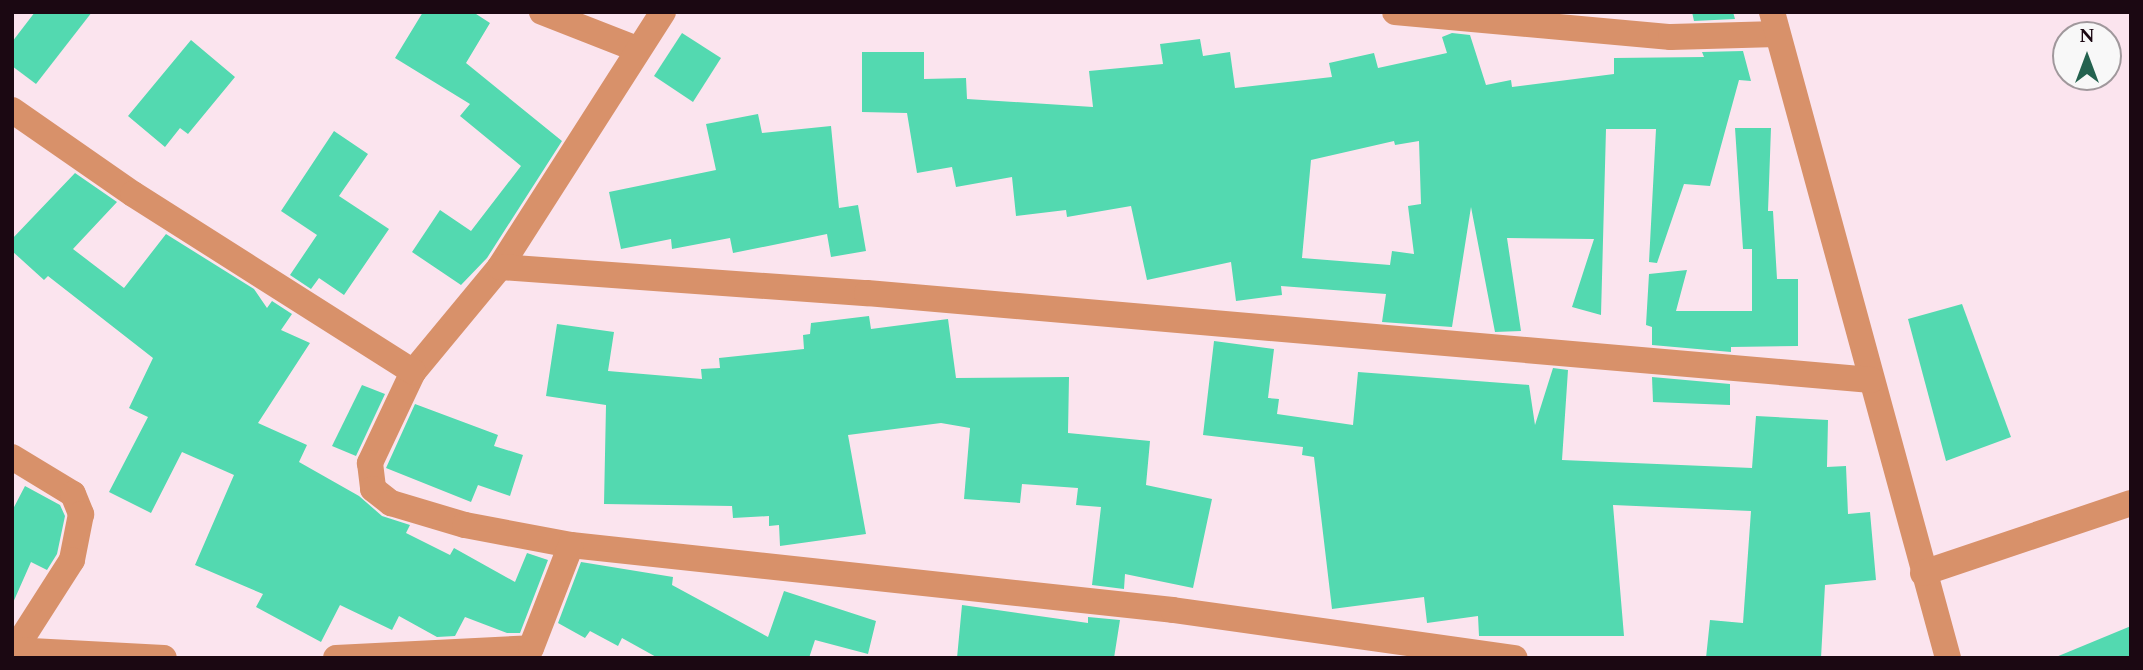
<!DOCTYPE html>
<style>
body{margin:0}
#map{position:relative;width:2143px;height:670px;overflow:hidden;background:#fbe4ee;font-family:Spectral,serif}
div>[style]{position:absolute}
.building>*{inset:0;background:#53d9b0}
.street>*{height:26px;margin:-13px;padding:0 13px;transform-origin:13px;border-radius:13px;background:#d8916a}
span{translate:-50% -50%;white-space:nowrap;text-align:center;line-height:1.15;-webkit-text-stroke:5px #f8f8f8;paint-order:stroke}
.frame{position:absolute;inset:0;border:14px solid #1b0812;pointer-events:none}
.north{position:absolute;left:2052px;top:21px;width:70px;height:70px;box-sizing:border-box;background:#f8f8f8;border:2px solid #a0989c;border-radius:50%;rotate:0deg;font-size:19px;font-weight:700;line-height:28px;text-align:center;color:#1b0812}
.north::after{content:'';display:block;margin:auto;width:24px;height:32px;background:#24624f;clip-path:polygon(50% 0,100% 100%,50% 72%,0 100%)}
</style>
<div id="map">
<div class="building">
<div style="clip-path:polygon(35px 12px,92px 12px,36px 84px,12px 66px,12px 42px)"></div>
<div style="clip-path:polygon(423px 12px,473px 12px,490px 23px,466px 63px,562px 141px,487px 258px,461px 285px,412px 252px,440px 210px,471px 231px,521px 166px,460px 116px,470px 104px,395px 58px)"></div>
<div style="clip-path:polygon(1692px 12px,1733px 12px,1735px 19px,1694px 21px)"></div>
<div style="clip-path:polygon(682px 33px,721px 58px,693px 102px,654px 76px)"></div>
<div style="clip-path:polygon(evenodd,1452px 33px,1470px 35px,1486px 85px,1511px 80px,1512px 87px,1614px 74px,1614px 58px,1704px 57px,1702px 52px,1743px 51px,1751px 81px,1739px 80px,1710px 186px,1684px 184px,1657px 263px,1649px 262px,1656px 129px,1606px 129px,1601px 315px,1572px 307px,1594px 239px,1507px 238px,1521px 331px,1495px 332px,1471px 207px,1452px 327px,1382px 322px,1386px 294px,1281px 286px,1282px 295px,1236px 301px,1231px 262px,1147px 280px,1131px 206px,1067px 217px,1066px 210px,1016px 216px,1012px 177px,956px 187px,952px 167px,917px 173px,907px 113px,862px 112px,862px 52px,924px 52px,924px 79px,966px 78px,967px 99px,1093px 107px,1089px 71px,1163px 64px,1160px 44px,1200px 39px,1203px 56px,1230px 52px,1235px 88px,1332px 77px,1329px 63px,1374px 53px,1378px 68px,1447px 53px,1442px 37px,1452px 33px,1394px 141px,1395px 145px,1419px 141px,1421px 204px,1408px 206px,1414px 254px,1392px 251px,1390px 265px,1302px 258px,1311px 160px,1394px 141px)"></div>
<div style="clip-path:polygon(191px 40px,235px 77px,188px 134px,180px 128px,165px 147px,128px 116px)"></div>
<div style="clip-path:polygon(758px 114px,762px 133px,831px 126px,839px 208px,858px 205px,866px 251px,831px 257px,827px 234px,733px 253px,730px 238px,672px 249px,671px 239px,621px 249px,609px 192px,716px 170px,706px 124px)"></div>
<div style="clip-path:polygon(1735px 128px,1771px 128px,1768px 211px,1773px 211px,1777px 279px,1798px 279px,1798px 346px,1731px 347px,1731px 352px,1652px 345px,1652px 327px,1646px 325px,1649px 274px,1687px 270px,1676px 311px,1752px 311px,1752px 249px,1743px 249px)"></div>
<div style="clip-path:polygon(334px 131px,368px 154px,339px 196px,389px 229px,344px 295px,319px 278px,311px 289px,290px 275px,317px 235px,281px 211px)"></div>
<div style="clip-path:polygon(75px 173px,117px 202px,73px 249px,124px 288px,166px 234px,254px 289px,267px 308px,272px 301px,292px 314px,281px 330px,310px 343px,258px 423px,307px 445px,299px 462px,359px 496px,382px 516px,410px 525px,406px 533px,450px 555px,454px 548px,515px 582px,527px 553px,548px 560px,520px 633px,507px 633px,465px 617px,455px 636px,437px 637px,399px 616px,392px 630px,340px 605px,321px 642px,256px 607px,263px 594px,195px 565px,234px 475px,182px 452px,151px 513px,109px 492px,148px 417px,129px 408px,153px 358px,48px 276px,44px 280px,12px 251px,12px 239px)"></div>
<div style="clip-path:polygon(1962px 304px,2011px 437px,1946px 461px,1908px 319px)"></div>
<div style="clip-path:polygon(869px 316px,871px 329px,948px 319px,956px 378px,1069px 377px,1068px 433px,1150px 441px,1146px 485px,1212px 499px,1193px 588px,1125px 574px,1124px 589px,1092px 585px,1101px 507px,1076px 505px,1078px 488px,1022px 484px,1020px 503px,964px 499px,970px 428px,941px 423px,848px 435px,866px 534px,780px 546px,779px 525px,769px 526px,769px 516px,733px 518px,732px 506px,604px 504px,606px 405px,546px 396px,557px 324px,614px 332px,608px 371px,702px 379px,701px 369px,720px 368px,719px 358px,804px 349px,803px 335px,810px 334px,811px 323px)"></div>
<div style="clip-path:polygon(1214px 341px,1274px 349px,1268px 398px,1279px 399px,1277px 414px,1353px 425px,1358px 372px,1529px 385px,1535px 425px,1553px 368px,1568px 370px,1562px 460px,1752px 468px,1756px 416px,1828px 420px,1827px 467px,1846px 466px,1848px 514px,1870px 512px,1876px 580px,1825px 585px,1821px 658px,1706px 658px,1710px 620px,1743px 623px,1751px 511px,1613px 505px,1624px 636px,1479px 636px,1478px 616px,1427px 623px,1424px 597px,1332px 609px,1314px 457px,1302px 455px,1303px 447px,1203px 435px)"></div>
<div style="clip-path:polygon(1652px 377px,1730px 384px,1730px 405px,1653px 402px)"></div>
<div style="clip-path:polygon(362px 385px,385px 394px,356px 456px,332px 446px)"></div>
<div style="clip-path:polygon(415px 404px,498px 435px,494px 446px,523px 455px,510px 496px,478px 485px,471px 502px,386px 468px)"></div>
<div style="clip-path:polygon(25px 486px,60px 505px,65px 516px,57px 554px,47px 570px,31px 562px,12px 605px,12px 511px)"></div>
<div style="clip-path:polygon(581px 562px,673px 577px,672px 585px,768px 637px,784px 591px,876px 621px,868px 654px,815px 640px,809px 658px,658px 658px,622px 638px,618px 646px,590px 631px,585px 638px,558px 623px)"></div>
<div style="clip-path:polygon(962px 605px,1088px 623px,1088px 617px,1120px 620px,1114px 658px,957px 658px)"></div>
<div style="clip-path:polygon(2131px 626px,2131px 658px,2056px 658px,2056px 657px)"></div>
</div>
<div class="street">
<div style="left:542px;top:12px;width:102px;rotate:21.3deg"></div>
<div style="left:663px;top:12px;width:303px;rotate:122.6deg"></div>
<div style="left:500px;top:267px;width:136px;rotate:129.6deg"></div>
<div style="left:413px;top:372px;width:101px;rotate:115.3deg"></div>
<div style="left:370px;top:463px;width:26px;rotate:83deg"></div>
<div style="left:373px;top:489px;width:23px;rotate:38deg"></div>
<div style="left:391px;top:503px;width:77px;rotate:16.6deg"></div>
<div style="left:465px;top:525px;width:108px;rotate:10.7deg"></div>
<div style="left:571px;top:545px;width:605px;rotate:6.16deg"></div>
<div style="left:1173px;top:610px;width:345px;rotate:8deg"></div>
<div style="left:1395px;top:12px;width:277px;rotate:5.2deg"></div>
<div style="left:1671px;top:37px;width:106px;rotate:-1.6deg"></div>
<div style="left:1772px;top:12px;width:670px;rotate:74.76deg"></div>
<div style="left:12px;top:110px;width:147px;rotate:34.8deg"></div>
<div style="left:133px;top:194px;width:332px;rotate:32.4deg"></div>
<div style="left:500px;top:267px;width:368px;rotate:4.1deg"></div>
<div style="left:867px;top:293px;width:1008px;rotate:4.95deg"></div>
<div style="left:12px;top:457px;width:71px;rotate:31.2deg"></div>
<div style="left:73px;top:494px;width:22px;rotate:68deg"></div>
<div style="left:81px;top:514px;width:47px;rotate:101.1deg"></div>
<div style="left:72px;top:560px;width:106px;rotate:122.6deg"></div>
<div style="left:1923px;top:573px;width:219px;rotate:-18.6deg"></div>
<div style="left:12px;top:650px;width:152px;rotate:3deg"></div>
<div style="left:336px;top:658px;width:195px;rotate:-2.9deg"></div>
<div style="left:531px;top:648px;width:110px;rotate:-68.8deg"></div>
</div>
<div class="frame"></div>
<div class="north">N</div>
</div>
